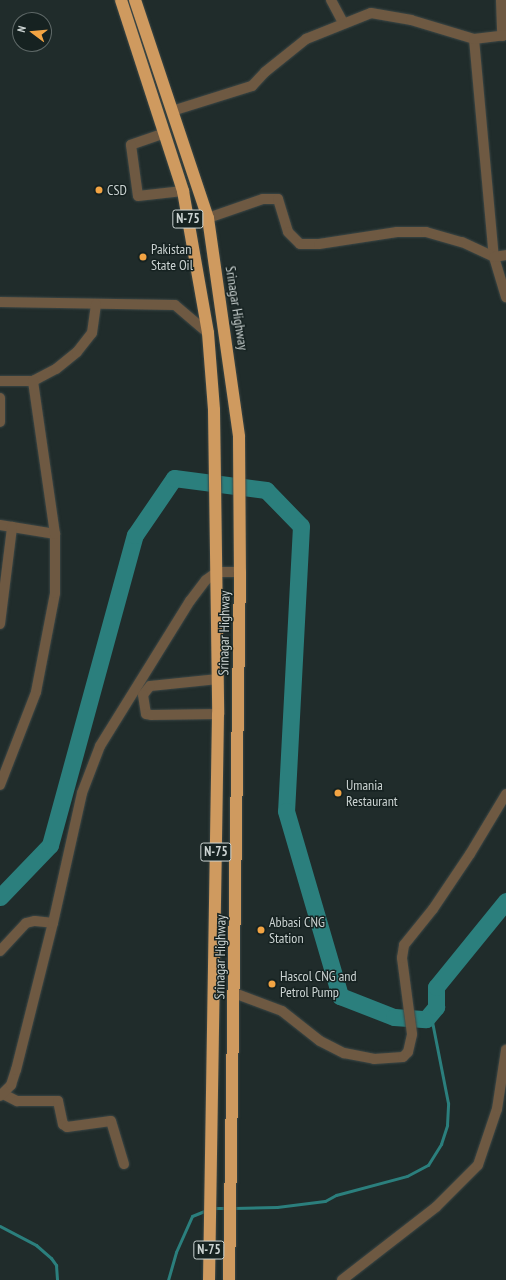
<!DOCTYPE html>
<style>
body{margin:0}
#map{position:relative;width:506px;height:1280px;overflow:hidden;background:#202c2b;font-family:"PT Sans Narrow",sans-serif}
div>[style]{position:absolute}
.stream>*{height:3px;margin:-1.5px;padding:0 1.5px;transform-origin:1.5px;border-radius:1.5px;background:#2b7f7d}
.river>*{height:17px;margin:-8.5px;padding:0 8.5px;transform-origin:8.5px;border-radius:8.5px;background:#2b7f7d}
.roads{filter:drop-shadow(0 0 1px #3c4746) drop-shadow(0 0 1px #3c4746)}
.minor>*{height:10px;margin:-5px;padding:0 5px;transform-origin:5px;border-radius:5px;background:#6e5942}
.highway>*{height:12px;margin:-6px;padding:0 6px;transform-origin:6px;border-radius:6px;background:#cf9a5f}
.dots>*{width:11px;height:11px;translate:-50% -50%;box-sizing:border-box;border:2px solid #162221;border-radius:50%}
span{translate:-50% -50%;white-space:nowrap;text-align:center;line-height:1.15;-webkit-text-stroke:3px #162221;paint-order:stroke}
.shield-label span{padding:1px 3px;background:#162221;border:1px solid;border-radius:3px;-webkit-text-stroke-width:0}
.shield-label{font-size:13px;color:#ccd4d3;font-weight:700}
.poi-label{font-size:14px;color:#ccd4d3}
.left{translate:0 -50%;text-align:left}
.street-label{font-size:14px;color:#ccd4d3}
.north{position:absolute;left:12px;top:12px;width:40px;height:40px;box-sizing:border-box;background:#162221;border:1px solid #5f6968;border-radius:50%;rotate:286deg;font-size:11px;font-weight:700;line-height:16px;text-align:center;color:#ccd4d3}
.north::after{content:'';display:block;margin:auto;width:14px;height:18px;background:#f3a443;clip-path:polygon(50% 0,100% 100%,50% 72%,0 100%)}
</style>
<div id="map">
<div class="stream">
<div style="left:214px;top:1208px;width:14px"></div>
<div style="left:234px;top:1208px;width:43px;rotate:-1.3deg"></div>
<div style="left:277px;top:1207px;width:48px;rotate:-7.1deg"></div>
<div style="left:325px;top:1201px;width:13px;rotate:-29deg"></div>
<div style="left:336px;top:1195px;width:73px;rotate:-15deg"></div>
<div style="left:407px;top:1176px;width:24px;rotate:-28deg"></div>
<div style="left:428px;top:1165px;width:25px;rotate:-58deg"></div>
<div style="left:441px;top:1144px;width:20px;rotate:-72deg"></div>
<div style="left:447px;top:1125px;width:22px;rotate:-87deg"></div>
<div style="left:448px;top:1103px;width:89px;rotate:-101.1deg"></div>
<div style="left:0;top:1226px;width:41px;rotate:27.8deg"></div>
<div style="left:36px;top:1245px;width:20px;rotate:41deg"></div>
<div style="left:51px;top:1258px;width:9px;rotate:54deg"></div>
<div style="left:56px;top:1265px;width:15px;rotate:86deg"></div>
<div style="left:168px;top:1280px;width:29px;rotate:-74deg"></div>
<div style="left:176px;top:1252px;width:39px;rotate:-66deg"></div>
<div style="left:192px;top:1216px;width:16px;rotate:-22deg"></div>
</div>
<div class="river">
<div style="left:0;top:897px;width:72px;rotate:-46.1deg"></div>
<div style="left:50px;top:845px;width:321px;rotate:-74.7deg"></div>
<div style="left:135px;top:535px;width:69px;rotate:-55.6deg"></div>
<div style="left:174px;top:478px;width:93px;rotate:7.4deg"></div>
<div style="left:266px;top:490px;width:50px;rotate:45.8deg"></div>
<div style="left:301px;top:526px;width:285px;rotate:93deg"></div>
<div style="left:286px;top:811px;width:193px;rotate:73.7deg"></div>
<div style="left:340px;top:996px;width:58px;rotate:21.3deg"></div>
<div style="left:394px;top:1017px;width:32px;rotate:4deg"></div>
<div style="left:426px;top:1019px;width:16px;rotate:-50deg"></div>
<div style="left:436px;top:1007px;width:20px;rotate:-90deg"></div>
<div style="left:436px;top:987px;width:111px;rotate:-50.9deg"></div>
</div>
<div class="roads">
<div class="minor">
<div style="left:331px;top:0;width:26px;rotate:62deg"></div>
<div style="left:501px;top:0;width:36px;rotate:88deg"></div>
<div style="left:474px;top:39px;width:219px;rotate:84.8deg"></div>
<div style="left:494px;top:257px;width:42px;rotate:73.3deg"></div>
<div style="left:172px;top:111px;width:84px;rotate:-17.4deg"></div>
<div style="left:252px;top:86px;width:19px;rotate:-47deg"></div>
<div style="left:265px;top:72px;width:53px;rotate:-38.8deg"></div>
<div style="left:306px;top:39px;width:70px;rotate:-21.8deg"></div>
<div style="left:371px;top:13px;width:41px;rotate:9.9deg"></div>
<div style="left:411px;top:20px;width:66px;rotate:16.8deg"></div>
<div style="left:474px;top:39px;width:32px;rotate:-7deg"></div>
<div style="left:165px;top:133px;width:36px;rotate:161deg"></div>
<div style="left:131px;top:145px;width:51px;rotate:82.2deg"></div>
<div style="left:138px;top:196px;width:45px;rotate:-6.3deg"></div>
<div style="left:208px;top:218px;width:58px;rotate:-19.1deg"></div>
<div style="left:263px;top:199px;width:15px"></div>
<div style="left:278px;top:199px;width:34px;rotate:73deg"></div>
<div style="left:288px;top:232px;width:17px;rotate:45deg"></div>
<div style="left:300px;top:244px;width:19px"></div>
<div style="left:319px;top:244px;width:79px;rotate:-8.7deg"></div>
<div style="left:397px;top:232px;width:29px"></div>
<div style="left:426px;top:232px;width:37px;rotate:16deg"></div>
<div style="left:462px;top:242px;width:35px;rotate:25deg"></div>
<div style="left:494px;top:257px;width:12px;rotate:-9deg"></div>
<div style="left:0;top:302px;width:175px;rotate:1deg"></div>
<div style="left:175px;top:305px;width:43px;rotate:40.3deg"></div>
<div style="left:0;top:381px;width:33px"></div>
<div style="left:33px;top:381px;width:26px;rotate:-28deg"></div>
<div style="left:56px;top:369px;width:27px;rotate:-39deg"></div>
<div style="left:77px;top:352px;width:24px;rotate:-52deg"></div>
<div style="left:92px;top:333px;width:29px;rotate:-82deg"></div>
<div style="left:0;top:398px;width:24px;rotate:90deg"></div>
<div style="left:0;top:525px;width:56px;rotate:9.3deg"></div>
<div style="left:0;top:624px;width:98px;rotate:-82.9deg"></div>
<div style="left:218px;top:679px;width:68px;rotate:174.1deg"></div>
<div style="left:150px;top:686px;width:11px;rotate:128deg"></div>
<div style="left:143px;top:695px;width:19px;rotate:81deg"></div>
<div style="left:146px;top:714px;width:5px;rotate:11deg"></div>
<div style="left:151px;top:715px;width:67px;rotate:-0.9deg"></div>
<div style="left:0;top:785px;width:100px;rotate:-68.8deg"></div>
<div style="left:36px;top:692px;width:101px;rotate:-79.1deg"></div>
<div style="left:55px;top:593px;width:59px;rotate:-90deg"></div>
<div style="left:55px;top:534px;width:155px;rotate:-98.2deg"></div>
<div style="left:0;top:951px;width:38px;rotate:-47deg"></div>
<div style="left:26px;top:923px;width:9px;rotate:-13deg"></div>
<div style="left:35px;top:921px;width:18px;rotate:6deg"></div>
<div style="left:234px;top:993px;width:51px;rotate:20.6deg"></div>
<div style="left:282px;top:1011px;width:48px;rotate:38.3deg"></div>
<div style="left:320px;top:1041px;width:27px;rotate:27deg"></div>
<div style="left:344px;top:1053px;width:31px;rotate:11deg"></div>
<div style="left:374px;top:1059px;width:29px;rotate:-4deg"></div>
<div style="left:403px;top:1057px;width:7px;rotate:-45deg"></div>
<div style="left:408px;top:1052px;width:18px;rotate:-77deg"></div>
<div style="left:412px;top:1034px;width:77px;rotate:-97.5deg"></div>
<div style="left:402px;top:958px;width:13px;rotate:-81deg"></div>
<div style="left:404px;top:945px;width:46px;rotate:-51.1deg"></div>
<div style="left:433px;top:909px;width:66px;rotate:-56.1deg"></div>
<div style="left:470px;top:854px;width:70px;rotate:-59deg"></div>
<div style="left:3px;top:1094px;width:16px;rotate:27deg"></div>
<div style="left:17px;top:1101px;width:41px"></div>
<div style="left:58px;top:1101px;width:24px;rotate:78deg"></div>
<div style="left:63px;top:1124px;width:5px;rotate:37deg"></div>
<div style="left:67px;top:1127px;width:44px;rotate:-7.8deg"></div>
<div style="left:111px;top:1121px;width:45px;rotate:73.2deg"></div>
<div style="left:0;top:1096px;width:16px;rotate:-45deg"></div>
<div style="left:11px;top:1085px;width:16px;rotate:-72deg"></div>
<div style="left:16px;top:1070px;width:152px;rotate:-75.9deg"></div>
<div style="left:53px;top:923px;width:133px;rotate:-77.4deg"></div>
<div style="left:82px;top:793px;width:50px;rotate:-69deg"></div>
<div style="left:100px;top:746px;width:171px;rotate:-58.2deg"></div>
<div style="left:190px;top:601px;width:26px;rotate:-53deg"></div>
<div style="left:206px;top:580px;width:14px;rotate:-36deg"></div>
<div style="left:217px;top:572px;width:23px"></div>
<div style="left:342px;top:1280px;width:119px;rotate:-37.8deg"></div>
<div style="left:436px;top:1207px;width:59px;rotate:-45deg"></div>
<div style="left:478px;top:1165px;width:59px;rotate:-71.3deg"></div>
<div style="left:497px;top:1109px;width:60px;rotate:-81.3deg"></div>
</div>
<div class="highway">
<div style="left:121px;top:0;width:201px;rotate:72deg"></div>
<div style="left:183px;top:191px;width:144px;rotate:80deg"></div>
<div style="left:208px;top:333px;width:77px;rotate:85.5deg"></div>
<div style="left:214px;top:410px;width:304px;rotate:89.2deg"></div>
<div style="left:218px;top:714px;width:566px;rotate:90.91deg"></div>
<div style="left:135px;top:0;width:230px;rotate:71.5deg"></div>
<div style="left:208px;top:218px;width:221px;rotate:81.9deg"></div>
<div style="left:239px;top:437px;width:135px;rotate:89.6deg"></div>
<div style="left:240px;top:572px;width:708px;rotate:90.89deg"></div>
</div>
</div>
<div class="dots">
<div style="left:99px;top:190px;background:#f3a443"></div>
<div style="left:143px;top:257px;background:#f3a443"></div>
<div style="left:338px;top:793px;background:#f3a443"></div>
<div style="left:261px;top:930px;background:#f3a443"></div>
<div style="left:272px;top:984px;background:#f3a443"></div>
</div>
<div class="shield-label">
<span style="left:188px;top:219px">N-75</span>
<span style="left:216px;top:852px">N-75</span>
<span style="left:209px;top:1250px">N-75</span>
</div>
<div class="poi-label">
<span class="left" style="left:107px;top:190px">CSD</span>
<span class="left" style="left:151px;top:257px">Pakistan<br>State Oil</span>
<span class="left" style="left:346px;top:793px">Umania<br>Restaurant</span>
<span class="left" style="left:269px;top:930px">Abbasi CNG<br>Station</span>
<span class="left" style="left:280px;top:984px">Hascol CNG and<br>Petrol Pump</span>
</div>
<div class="street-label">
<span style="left:237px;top:308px;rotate:81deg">Srinagar Highway</span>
<span style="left:224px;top:633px;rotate:-89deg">Srinagar Highway</span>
<span style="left:220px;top:957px;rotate:-89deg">Srinagar Highway</span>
</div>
<div class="north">N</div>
</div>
